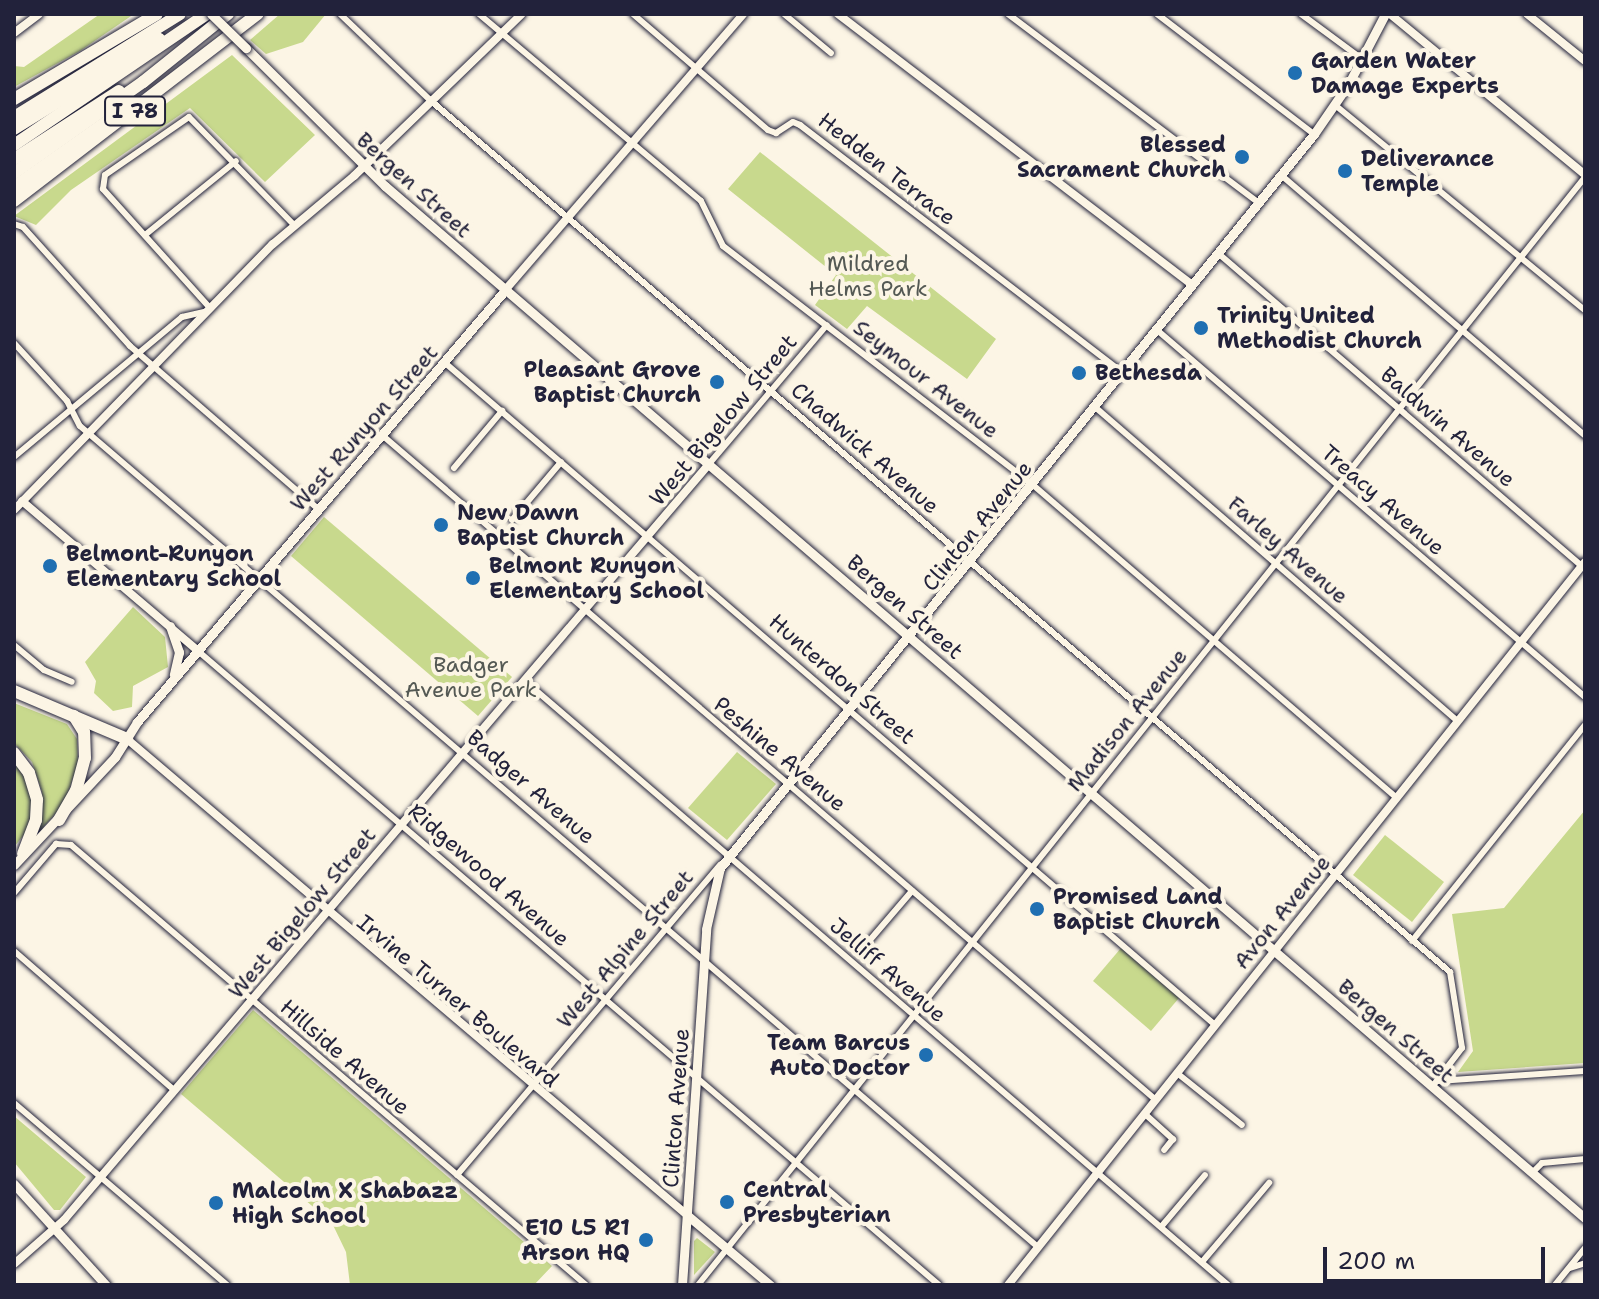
<!DOCTYPE html>
<style>
body{margin:0}
#map{position:relative;width:1599px;height:1299px;overflow:hidden;background:#fcf5e5;font-family:"Shantell Sans",sans-serif}
div>[style]{position:absolute}
.green>*{inset:0;background:#c8d98d}
.roads{filter:drop-shadow(0 0 2px #22223b) drop-shadow(0 0 2px #22223b)}
.minor>*{height:6px;margin:-3px;padding:0 3px;transform-origin:3px;border-radius:3px;background:#fcf5e5}
.tertiary>*{height:8px;margin:-4px;padding:0 4px;transform-origin:4px;border-radius:4px;background:#fcf5e5}
.secondary>*{height:9px;margin:-4.5px;padding:0 4.5px;transform-origin:4.5px;border-radius:4.5px;background:#fcf5e5}
.motorway>*{height:12px;margin:-6px;padding:0 6px;transform-origin:6px;border-radius:6px;background:#fcf5e5}
.bridges{filter:drop-shadow(0 0 2px #22223b) drop-shadow(0 0 2px #22223b)}
.secondary-bridge>*{height:9px;margin:-4.5px;padding:0 4.5px;transform-origin:4.5px;border-radius:4.5px;background:#fcf5e5}
.dots>*{width:22px;height:22px;translate:-50% -50%;box-sizing:border-box;border:4px solid #fcf5e5;border-radius:50%}
span{translate:-50% -50%;white-space:nowrap;text-align:center;line-height:1.15;-webkit-text-stroke:8px #fcf5e5;paint-order:stroke}
.shield-label span{padding:2px 6px;background:#fcf5e5;border:2px solid;border-radius:6px;-webkit-text-stroke-width:0}
.shield-label{font-size:20px;color:#22223b;font-weight:700}
.poi-label{font-size:22px;color:#22223b;font-weight:700}
.left{translate:0 -50%;text-align:left}
.right{translate:-100% -50%;text-align:right}
.street-label{font-size:22px;color:#22223b}
.park-label{font-size:22px;color:#545954}
.frame{position:absolute;inset:0;border:16px solid #22223b;pointer-events:none}
.scale{position:absolute;left:1323px;top:1247px;width:222px;height:36px;box-sizing:border-box;border:4px solid #22223b;border-top:0;padding-left:10px;font-size:24px;line-height:28px;white-space:nowrap;color:#22223b;-webkit-text-stroke:6px #fcf5e5;paint-order:stroke}
</style>
<div id="map">
<div class="green">
<div style="clip-path:polygon(100px 14px,134px 14px,80px 51px,14px 87px,14px 66px,24px 67px)"></div>
<div style="clip-path:polygon(280px 14px,326px 14px,303px 42px,266px 54px,250px 40px)"></div>
<div style="clip-path:polygon(232px 55px,315px 135px,265px 182px,190px 108px,71px 190px,36px 225px,14px 216px)"></div>
<div style="clip-path:polygon(760px 152px,996px 339px,967px 379px,867px 306px,847px 329px,815px 305px,836px 275px,728px 189px)"></div>
<div style="clip-path:polygon(324px 517px,512px 677px,478px 716px,291px 556px)"></div>
<div style="clip-path:polygon(133px 607px,165px 637px,168px 667px,133px 686px,132px 707px,113px 711px,94px 693px,96px 681px,85px 662px)"></div>
<div style="clip-path:polygon(14px 703px,67px 724px,77px 739px,78px 764px,64px 804px,37px 834px,42px 792px,32px 762px,14px 743px)"></div>
<div style="clip-path:polygon(737px 752px,776px 784px,727px 840px,688px 808px)"></div>
<div style="clip-path:polygon(14px 762px,26px 779px,32px 805px,28px 830px,14px 847px)"></div>
<div style="clip-path:polygon(1585px 810px,1585px 1063px,1458px 1072px,1473px 1051px,1452px 914px,1504px 908px)"></div>
<div style="clip-path:polygon(1385px 835px,1444px 882px,1412px 922px,1353px 875px)"></div>
<div style="clip-path:polygon(1121px 948px,1179px 998px,1151px 1031px,1093px 981px)"></div>
<div style="clip-path:polygon(253px 1010px,552px 1266px,534px 1285px,350px 1285px,346px 1252px,332px 1223px,181px 1094px)"></div>
<div style="clip-path:polygon(14px 1116px,86px 1177px,60px 1210px,54px 1210px,14px 1162px)"></div>
<div style="clip-path:polygon(697px 1238px,715px 1252px,694px 1275px,694px 1241px)"></div>
</div>
<div class="roads">
<div class="minor">
<div style="left:340px;top:14px;width:124px;rotate:43.7deg"></div>
<div style="left:430px;top:100px;width:1342px;rotate:40.53deg"></div>
<div style="left:1450px;top:972px;width:77px;rotate:81deg"></div>
<div style="left:1462px;top:1048px;width:49px;rotate:127.6deg"></div>
<div style="left:479px;top:14px;width:290px;rotate:40.1deg"></div>
<div style="left:701px;top:201px;width:50px;rotate:63.9deg"></div>
<div style="left:723px;top:246px;width:391px;rotate:37.6deg"></div>
<div style="left:1033px;top:485px;width:480px;rotate:40.7deg"></div>
<div style="left:633px;top:14px;width:178px;rotate:40.7deg"></div>
<div style="left:768px;top:130px;width:9px;rotate:21deg"></div>
<div style="left:776px;top:133px;width:20px;rotate:-33deg"></div>
<div style="left:793px;top:122px;width:8px;rotate:23deg"></div>
<div style="left:800px;top:125px;width:407px;rotate:37.5deg"></div>
<div style="left:784px;top:14px;width:61px;rotate:39.7deg"></div>
<div style="left:1008px;top:14px;width:314px;rotate:37deg"></div>
<div style="left:1157px;top:14px;width:198px;rotate:37.4deg"></div>
<div style="left:1301px;top:14px;width:76px;rotate:36.4deg"></div>
<div style="left:1335px;top:105px;width:323px;rotate:39.4deg"></div>
<div style="left:1281px;top:175px;width:401px;rotate:40.6deg"></div>
<div style="left:14px;top:224px;width:9px;rotate:18deg"></div>
<div style="left:23px;top:227px;width:160px;rotate:48deg"></div>
<div style="left:130px;top:346px;width:249px;rotate:40.9deg"></div>
<div style="left:145px;top:235px;width:117px;rotate:-39.1deg"></div>
<div style="left:1219px;top:254px;width:479px;rotate:40.7deg"></div>
<div style="left:210px;top:308px;width:160px;rotate:-132deg"></div>
<div style="left:103px;top:189px;width:14px;rotate:-82deg"></div>
<div style="left:105px;top:175px;width:102px;rotate:-34.6deg"></div>
<div style="left:189px;top:117px;width:151px;rotate:45.8deg"></div>
<div style="left:1157px;top:330px;width:564px;rotate:40.61deg"></div>
<div style="left:14px;top:343px;width:79px;rotate:47.6deg"></div>
<div style="left:67px;top:401px;width:28px;rotate:63deg"></div>
<div style="left:80px;top:426px;width:1262px;rotate:40.6deg"></div>
<div style="left:444px;top:362px;width:1017px;rotate:40.69deg"></div>
<div style="left:1095px;top:407px;width:480px;rotate:40.9deg"></div>
<div style="left:382px;top:435px;width:1020px;rotate:40.67deg"></div>
<div style="left:14px;top:457px;width:219px;rotate:-39.8deg"></div>
<div style="left:182px;top:317px;width:26px;rotate:-13deg"></div>
<div style="left:709px;top:464px;width:182px;rotate:-49.7deg"></div>
<div style="left:454px;top:468px;width:75px;rotate:-49.9deg"></div>
<div style="left:512px;top:520px;width:76px;rotate:-49.8deg"></div>
<div style="left:14px;top:645px;width:39px;rotate:40deg"></div>
<div style="left:44px;top:670px;width:30px;rotate:23deg"></div>
<div style="left:198px;top:651px;width:975px;rotate:40.55deg"></div>
<div style="left:525px;top:681px;width:927px;rotate:40.67deg"></div>
<div style="left:14px;top:893px;width:65px;rotate:-49.4deg"></div>
<div style="left:56px;top:844px;width:15px;rotate:4deg"></div>
<div style="left:71px;top:845px;width:677px;rotate:40.51deg"></div>
<div style="left:1412px;top:941px;width:277px;rotate:-51.3deg"></div>
<div style="left:864px;top:947px;width:74px;rotate:-49.4deg"></div>
<div style="left:14px;top:951px;width:212px;rotate:41deg"></div>
<div style="left:1177px;top:1073px;width:83px;rotate:38.7deg"></div>
<div style="left:1437px;top:1081px;width:148px;rotate:-3.9deg"></div>
<div style="left:14px;top:1103px;width:280px;rotate:40.5deg"></div>
<div style="left:1145px;top:1114px;width:38px;rotate:42deg"></div>
<div style="left:1173px;top:1139px;width:14px;rotate:129deg"></div>
<div style="left:1532px;top:1173px;width:14px;rotate:-45deg"></div>
<div style="left:1542px;top:1163px;width:43px;rotate:-5.3deg"></div>
<div style="left:457px;top:1175px;width:407px;rotate:-49.7deg"></div>
<div style="left:1161px;top:1227px;width:68px;rotate:-49.8deg"></div>
<div style="left:1202px;top:1262px;width:104px;rotate:-49.7deg"></div>
<div style="left:1570px;top:1268px;width:16px;rotate:-18deg"></div>
<div style="left:698px;top:1285px;width:1419px;rotate:-51.32deg"></div>
<div style="left:1555px;top:1285px;width:48px;rotate:-51deg"></div>
</div>
<div class="tertiary">
<div style="left:838px;top:14px;width:446px;rotate:37.4deg"></div>
<div style="left:1390px;top:14px;width:253px;rotate:39.5deg"></div>
<div style="left:1527px;top:14px;width:75px;rotate:39deg"></div>
<div style="left:14px;top:33px;width:31px;rotate:-37deg"></div>
<div style="left:506px;top:289px;width:363px;rotate:-49.2deg"></div>
<div style="left:22px;top:501px;width:231px;rotate:40.4deg"></div>
<div style="left:14px;top:510px;width:371px;rotate:-45.8deg"></div>
<div style="left:273px;top:244px;width:106px;rotate:-40deg"></div>
<div style="left:354px;top:176px;width:233px;rotate:-44deg"></div>
<div style="left:127px;top:739px;width:735px;rotate:40.36deg"></div>
<div style="left:14px;top:1264px;width:67px;rotate:-41.3deg"></div>
<div style="left:64px;top:1220px;width:994px;rotate:-49.53deg"></div>
<div style="left:1008px;top:1285px;width:925px;rotate:-51.41deg"></div>
</div>
<div class="secondary">
<div style="left:246px;top:48px;width:196px;rotate:44.8deg"></div>
<div style="left:385px;top:186px;width:1583px;rotate:40.7deg"></div>
<div style="left:170px;top:626px;width:28px;rotate:71deg"></div>
<div style="left:179px;top:652px;width:23px;rotate:103deg"></div>
<div style="left:14px;top:865px;width:148px;rotate:-46.9deg"></div>
<div style="left:115px;top:757px;width:41px;rotate:-57.8deg"></div>
<div style="left:137px;top:722px;width:569px;rotate:-49.56deg"></div>
<div style="left:14px;top:1184px;width:137px;rotate:47.7deg"></div>
<div style="left:687px;top:1215px;width:109px;rotate:40.1deg"></div>
<div style="left:682px;top:1285px;width:357px;rotate:-86.1deg"></div>
<div style="left:706px;top:929px;width:63px;rotate:-77.1deg"></div>
<div style="left:720px;top:868px;width:944px;rotate:-51.02deg"></div>
<div style="left:1314px;top:134px;width:62px;rotate:-55.5deg"></div>
<div style="left:1349px;top:83px;width:78px;rotate:-62.4deg"></div>
</div>
<div class="motorway">
<div style="left:14px;top:99px;width:166px;rotate:-30.7deg"></div>
<div style="left:14px;top:117px;width:195px;rotate:-31.8deg"></div>
<div style="left:14px;top:129px;width:171px;rotate:-31.8deg"></div>
<div style="left:14px;top:145px;width:233px;rotate:-34.2deg"></div>
<div style="left:14px;top:159px;width:125px;rotate:-32.9deg"></div>
<div style="left:14px;top:173px;width:158px;rotate:-35.2deg"></div>
<div style="left:143px;top:82px;width:109px;rotate:-38.7deg"></div>
<div style="left:14px;top:187px;width:125px;rotate:-35.2deg"></div>
<div style="left:14px;top:201px;width:307px;rotate:-37.5deg"></div>
<div style="left:14px;top:691px;width:123px;rotate:23deg"></div>
<div style="left:14px;top:753px;width:25px;rotate:53deg"></div>
<div style="left:29px;top:773px;width:28px;rotate:73deg"></div>
<div style="left:37px;top:800px;width:20px;rotate:93deg"></div>
<div style="left:36px;top:820px;width:36px;rotate:111deg"></div>
<div style="left:59px;top:820px;width:34px;rotate:-60deg"></div>
<div style="left:76px;top:791px;width:34px;rotate:-75deg"></div>
<div style="left:85px;top:758px;width:26px;rotate:-92deg"></div>
<div style="left:84px;top:732px;width:19px;rotate:-122deg"></div>
</div>
</div>
<div class="bridges">
<div class="secondary-bridge">
<div style="left:211px;top:14px;width:49px;rotate:44.2deg"></div>
</div>
</div>
<div class="dots">
<div style="left:1295px;top:73px;background:#1f6fb2"></div>
<div style="left:1242px;top:157px;background:#1f6fb2"></div>
<div style="left:1345px;top:171px;background:#1f6fb2"></div>
<div style="left:1201px;top:328px;background:#1f6fb2"></div>
<div style="left:1079px;top:373px;background:#1f6fb2"></div>
<div style="left:717px;top:382px;background:#1f6fb2"></div>
<div style="left:441px;top:525px;background:#1f6fb2"></div>
<div style="left:50px;top:566px;background:#1f6fb2"></div>
<div style="left:473px;top:578px;background:#1f6fb2"></div>
<div style="left:1037px;top:909px;background:#1f6fb2"></div>
<div style="left:926px;top:1055px;background:#1f6fb2"></div>
<div style="left:727px;top:1202px;background:#1f6fb2"></div>
<div style="left:216px;top:1203px;background:#1f6fb2"></div>
<div style="left:646px;top:1240px;background:#1f6fb2"></div>
</div>
<div class="shield-label">
<span style="left:135px;top:111px">I 78</span>
</div>
<div class="poi-label">
<span class="left" style="left:1311px;top:73px">Garden Water<br>Damage Experts</span>
<span class="right" style="left:1226px;top:157px">Blessed<br>Sacrament Church</span>
<span class="left" style="left:1361px;top:171px">Deliverance<br>Temple</span>
<span class="left" style="left:1217px;top:328px">Trinity United<br>Methodist Church</span>
<span class="right" style="left:701px;top:382px">Pleasant Grove<br>Baptist Church</span>
<span class="left" style="left:1095px;top:373px">Bethesda</span>
<span class="left" style="left:457px;top:525px">New Dawn<br>Baptist Church</span>
<span class="left" style="left:66px;top:566px">Belmont-Runyon<br>Elementary School</span>
<span class="left" style="left:489px;top:578px">Belmont Runyon<br>Elementary School</span>
<span class="left" style="left:1053px;top:909px">Promised Land<br>Baptist Church</span>
<span class="right" style="left:910px;top:1055px">Team Barcus<br>Auto Doctor</span>
<span class="left" style="left:743px;top:1202px">Central<br>Presbyterian</span>
<span class="left" style="left:232px;top:1203px">Malcolm X Shabazz<br>High School</span>
<span class="right" style="left:630px;top:1240px">E10 L5 R1<br>Arson HQ</span>
</div>
<div class="street-label">
<span style="left:887px;top:169px;rotate:38deg">Hedden Terrace</span>
<span style="left:414px;top:185px;rotate:42deg">Bergen Street</span>
<span style="left:926px;top:379px;rotate:38deg">Seymour Avenue</span>
<span style="left:723px;top:420px;rotate:-50deg">West Bigelow Street</span>
<span style="left:1448px;top:427px;rotate:41deg">Baldwin Avenue</span>
<span style="left:364px;top:428px;rotate:-49deg">West Runyon Street</span>
<span style="left:865px;top:448px;rotate:41deg">Chadwick Avenue</span>
<span style="left:1383px;top:500px;rotate:41deg">Treacy Avenue</span>
<span style="left:977px;top:526px;rotate:-51deg">Clinton Avenue</span>
<span style="left:1288px;top:550px;rotate:41deg">Farley Avenue</span>
<span style="left:905px;top:607px;rotate:41deg">Bergen Street</span>
<span style="left:842px;top:679px;rotate:41deg">Hunterdon Street</span>
<span style="left:1127px;top:720px;rotate:-51deg">Madison Avenue</span>
<span style="left:780px;top:754px;rotate:40deg">Peshine Avenue</span>
<span style="left:531px;top:787px;rotate:41deg">Badger Avenue</span>
<span style="left:489px;top:875px;rotate:41deg">Ridgewood Avenue</span>
<span style="left:1282px;top:912px;rotate:-51deg">Avon Avenue</span>
<span style="left:302px;top:913px;rotate:-50deg">West Bigelow Street</span>
<span style="left:625px;top:949px;rotate:-50deg">West Alpine Street</span>
<span style="left:888px;top:970px;rotate:41deg">Jelliff Avenue</span>
<span style="left:458px;top:1001px;rotate:40deg">Irvine Turner Boulevard</span>
<span style="left:1396px;top:1031px;rotate:41deg">Bergen Street</span>
<span style="left:345px;top:1057px;rotate:41deg">Hillside Avenue</span>
<span style="left:676px;top:1108px;rotate:-86deg">Clinton Avenue</span>
</div>
<div class="park-label">
<span style="left:868px;top:276px">Mildred<br>Helms Park</span>
<span style="left:471px;top:677px">Badger<br>Avenue Park</span>
</div>
<div class="frame"></div>
<div class="scale">200 m</div>
</div>
